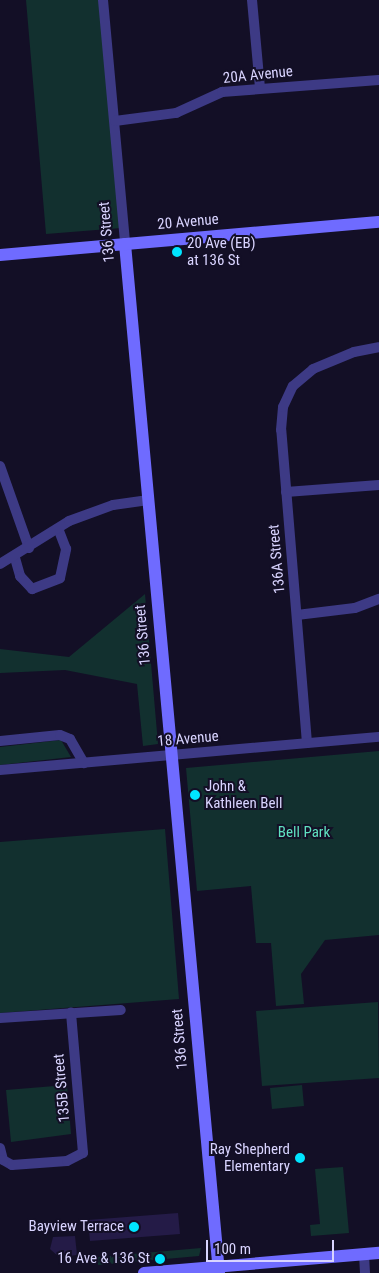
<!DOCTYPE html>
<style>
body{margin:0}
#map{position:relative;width:379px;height:1273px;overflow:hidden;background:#130f26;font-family:"Roboto Condensed",sans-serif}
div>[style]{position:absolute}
.green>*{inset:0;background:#12302f}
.building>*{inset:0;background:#241b47}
.street>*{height:10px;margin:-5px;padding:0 5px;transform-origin:5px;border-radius:5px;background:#3d3a85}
.secondary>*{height:12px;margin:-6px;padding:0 6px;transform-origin:6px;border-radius:6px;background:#6f6bff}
.dots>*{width:14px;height:14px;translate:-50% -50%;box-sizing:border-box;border:2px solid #130f26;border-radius:50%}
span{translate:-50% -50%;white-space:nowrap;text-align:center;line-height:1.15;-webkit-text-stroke:4px #130f26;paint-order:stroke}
.street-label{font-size:15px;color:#d9d4ff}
.poi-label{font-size:15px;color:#d9d4ff}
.left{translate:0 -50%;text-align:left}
.right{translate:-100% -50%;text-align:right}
.park-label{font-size:15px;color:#5fe0c0}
.scale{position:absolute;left:206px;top:1240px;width:128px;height:22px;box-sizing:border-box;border:2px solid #d9d4ff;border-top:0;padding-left:6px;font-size:15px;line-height:18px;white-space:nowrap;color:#d9d4ff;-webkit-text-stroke:4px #130f26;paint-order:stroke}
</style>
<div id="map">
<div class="green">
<div style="clip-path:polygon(26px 0,101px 0,121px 228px,46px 234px)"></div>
<div style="clip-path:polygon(145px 594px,158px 744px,143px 746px,137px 684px,65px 670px,0 673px,0 649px,69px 657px)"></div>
<div style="clip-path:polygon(61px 740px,71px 757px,0 765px,0 747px)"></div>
<div style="clip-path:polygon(379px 751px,379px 935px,325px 940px,301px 974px,304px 1004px,276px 1006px,271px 943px,256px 943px,251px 886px,197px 891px,186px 768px)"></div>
<div style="clip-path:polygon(165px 829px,179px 999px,0 1013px,0 842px)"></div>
<div style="clip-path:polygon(378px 1002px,379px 1078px,262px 1086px,256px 1011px)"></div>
<div style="clip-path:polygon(67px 1085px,71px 1134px,11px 1142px,6px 1090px)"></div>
<div style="clip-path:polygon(302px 1085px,304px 1106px,272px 1109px,270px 1088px)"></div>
<div style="clip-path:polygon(343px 1167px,349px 1233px,311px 1236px,310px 1225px,320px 1224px,315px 1169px)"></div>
<div style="clip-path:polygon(201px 1248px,199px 1256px,98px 1265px,98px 1257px)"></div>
</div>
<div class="building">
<div style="clip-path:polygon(178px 1213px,180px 1234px,90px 1241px,88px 1220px)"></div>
<div style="clip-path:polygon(75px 1236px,77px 1255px,59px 1257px,50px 1249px,53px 1237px)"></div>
</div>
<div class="street">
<div style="left:103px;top:0;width:245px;rotate:84.8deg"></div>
<div style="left:252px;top:0;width:88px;rotate:84.8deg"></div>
<div style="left:115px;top:121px;width:62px;rotate:-7.5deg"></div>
<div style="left:176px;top:113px;width:51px;rotate:-24.5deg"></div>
<div style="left:222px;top:92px;width:157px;rotate:-4.4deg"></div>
<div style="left:0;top:466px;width:87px;rotate:70.5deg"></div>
<div style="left:286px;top:492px;width:93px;rotate:-4.3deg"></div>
<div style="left:15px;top:558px;width:19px;rotate:74deg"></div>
<div style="left:20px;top:576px;width:18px;rotate:47deg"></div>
<div style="left:32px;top:589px;width:30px;rotate:-21deg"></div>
<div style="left:60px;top:578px;width:30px;rotate:-78deg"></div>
<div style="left:66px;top:549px;width:22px;rotate:-111deg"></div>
<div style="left:0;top:564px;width:81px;rotate:-31.9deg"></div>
<div style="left:69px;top:521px;width:47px;rotate:-20deg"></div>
<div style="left:113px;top:505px;width:34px;rotate:-8deg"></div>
<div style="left:297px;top:615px;width:58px;rotate:-6.9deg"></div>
<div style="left:355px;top:608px;width:26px;rotate:-21deg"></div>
<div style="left:0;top:741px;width:60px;rotate:-5.7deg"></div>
<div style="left:60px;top:735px;width:11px;rotate:22deg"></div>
<div style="left:70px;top:739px;width:28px;rotate:60deg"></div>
<div style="left:307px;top:743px;width:314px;rotate:-94.7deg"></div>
<div style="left:281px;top:430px;width:23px;rotate:-85deg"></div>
<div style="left:283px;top:407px;width:23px;rotate:-65deg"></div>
<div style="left:293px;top:386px;width:26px;rotate:-40deg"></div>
<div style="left:313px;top:369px;width:44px;rotate:-22.5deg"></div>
<div style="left:354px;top:352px;width:25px;rotate:-11deg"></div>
<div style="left:0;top:770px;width:380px;rotate:-5deg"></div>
<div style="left:0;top:1018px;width:121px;rotate:-3.8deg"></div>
<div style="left:0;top:1148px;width:12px;rotate:76deg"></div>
<div style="left:3px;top:1160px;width:10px;rotate:29deg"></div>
<div style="left:12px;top:1165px;width:55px;rotate:-4.2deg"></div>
<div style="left:67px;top:1161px;width:18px;rotate:-27deg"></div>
<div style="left:83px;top:1153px;width:141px;rotate:-94.9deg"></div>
<div style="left:364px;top:1254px;width:19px;rotate:87deg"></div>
</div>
<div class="secondary">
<div style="left:125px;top:244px;width:1033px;rotate:84.78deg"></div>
<div style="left:0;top:255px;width:380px;rotate:-5deg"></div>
<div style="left:144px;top:1273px;width:236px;rotate:-4.9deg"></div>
</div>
<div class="dots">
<div style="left:177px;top:252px;background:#00e5ff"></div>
<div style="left:195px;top:795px;background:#00e5ff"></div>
<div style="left:300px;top:1158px;background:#00e5ff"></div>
<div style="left:134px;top:1227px;background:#00e5ff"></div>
<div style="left:160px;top:1259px;background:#00e5ff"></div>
</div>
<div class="street-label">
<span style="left:258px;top:75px;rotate:-6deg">20A Avenue</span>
<span style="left:188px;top:222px;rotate:-5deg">20 Avenue</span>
<span style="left:107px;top:232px;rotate:-95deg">136 Street</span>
<span style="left:277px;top:559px;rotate:-95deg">136A Street</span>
<span style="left:143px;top:635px;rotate:-95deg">136 Street</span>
<span style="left:188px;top:739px;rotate:-5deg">18 Avenue</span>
<span style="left:180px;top:1039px;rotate:-95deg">136 Street</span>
<span style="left:62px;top:1088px;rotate:-95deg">135B Street</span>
</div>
<div class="poi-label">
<span class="left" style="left:187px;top:252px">20 Ave (EB)<br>at 136 St</span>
<span class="left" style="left:205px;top:795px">John &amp;<br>Kathleen Bell</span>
<span class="right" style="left:290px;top:1158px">Ray Shepherd<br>Elementary</span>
<span class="right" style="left:124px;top:1227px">Bayview Terrace</span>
<span class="right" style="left:150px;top:1259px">16 Ave &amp; 136 St</span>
</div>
<div class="park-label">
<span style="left:304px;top:833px">Bell Park</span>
</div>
<div class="scale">100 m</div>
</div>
